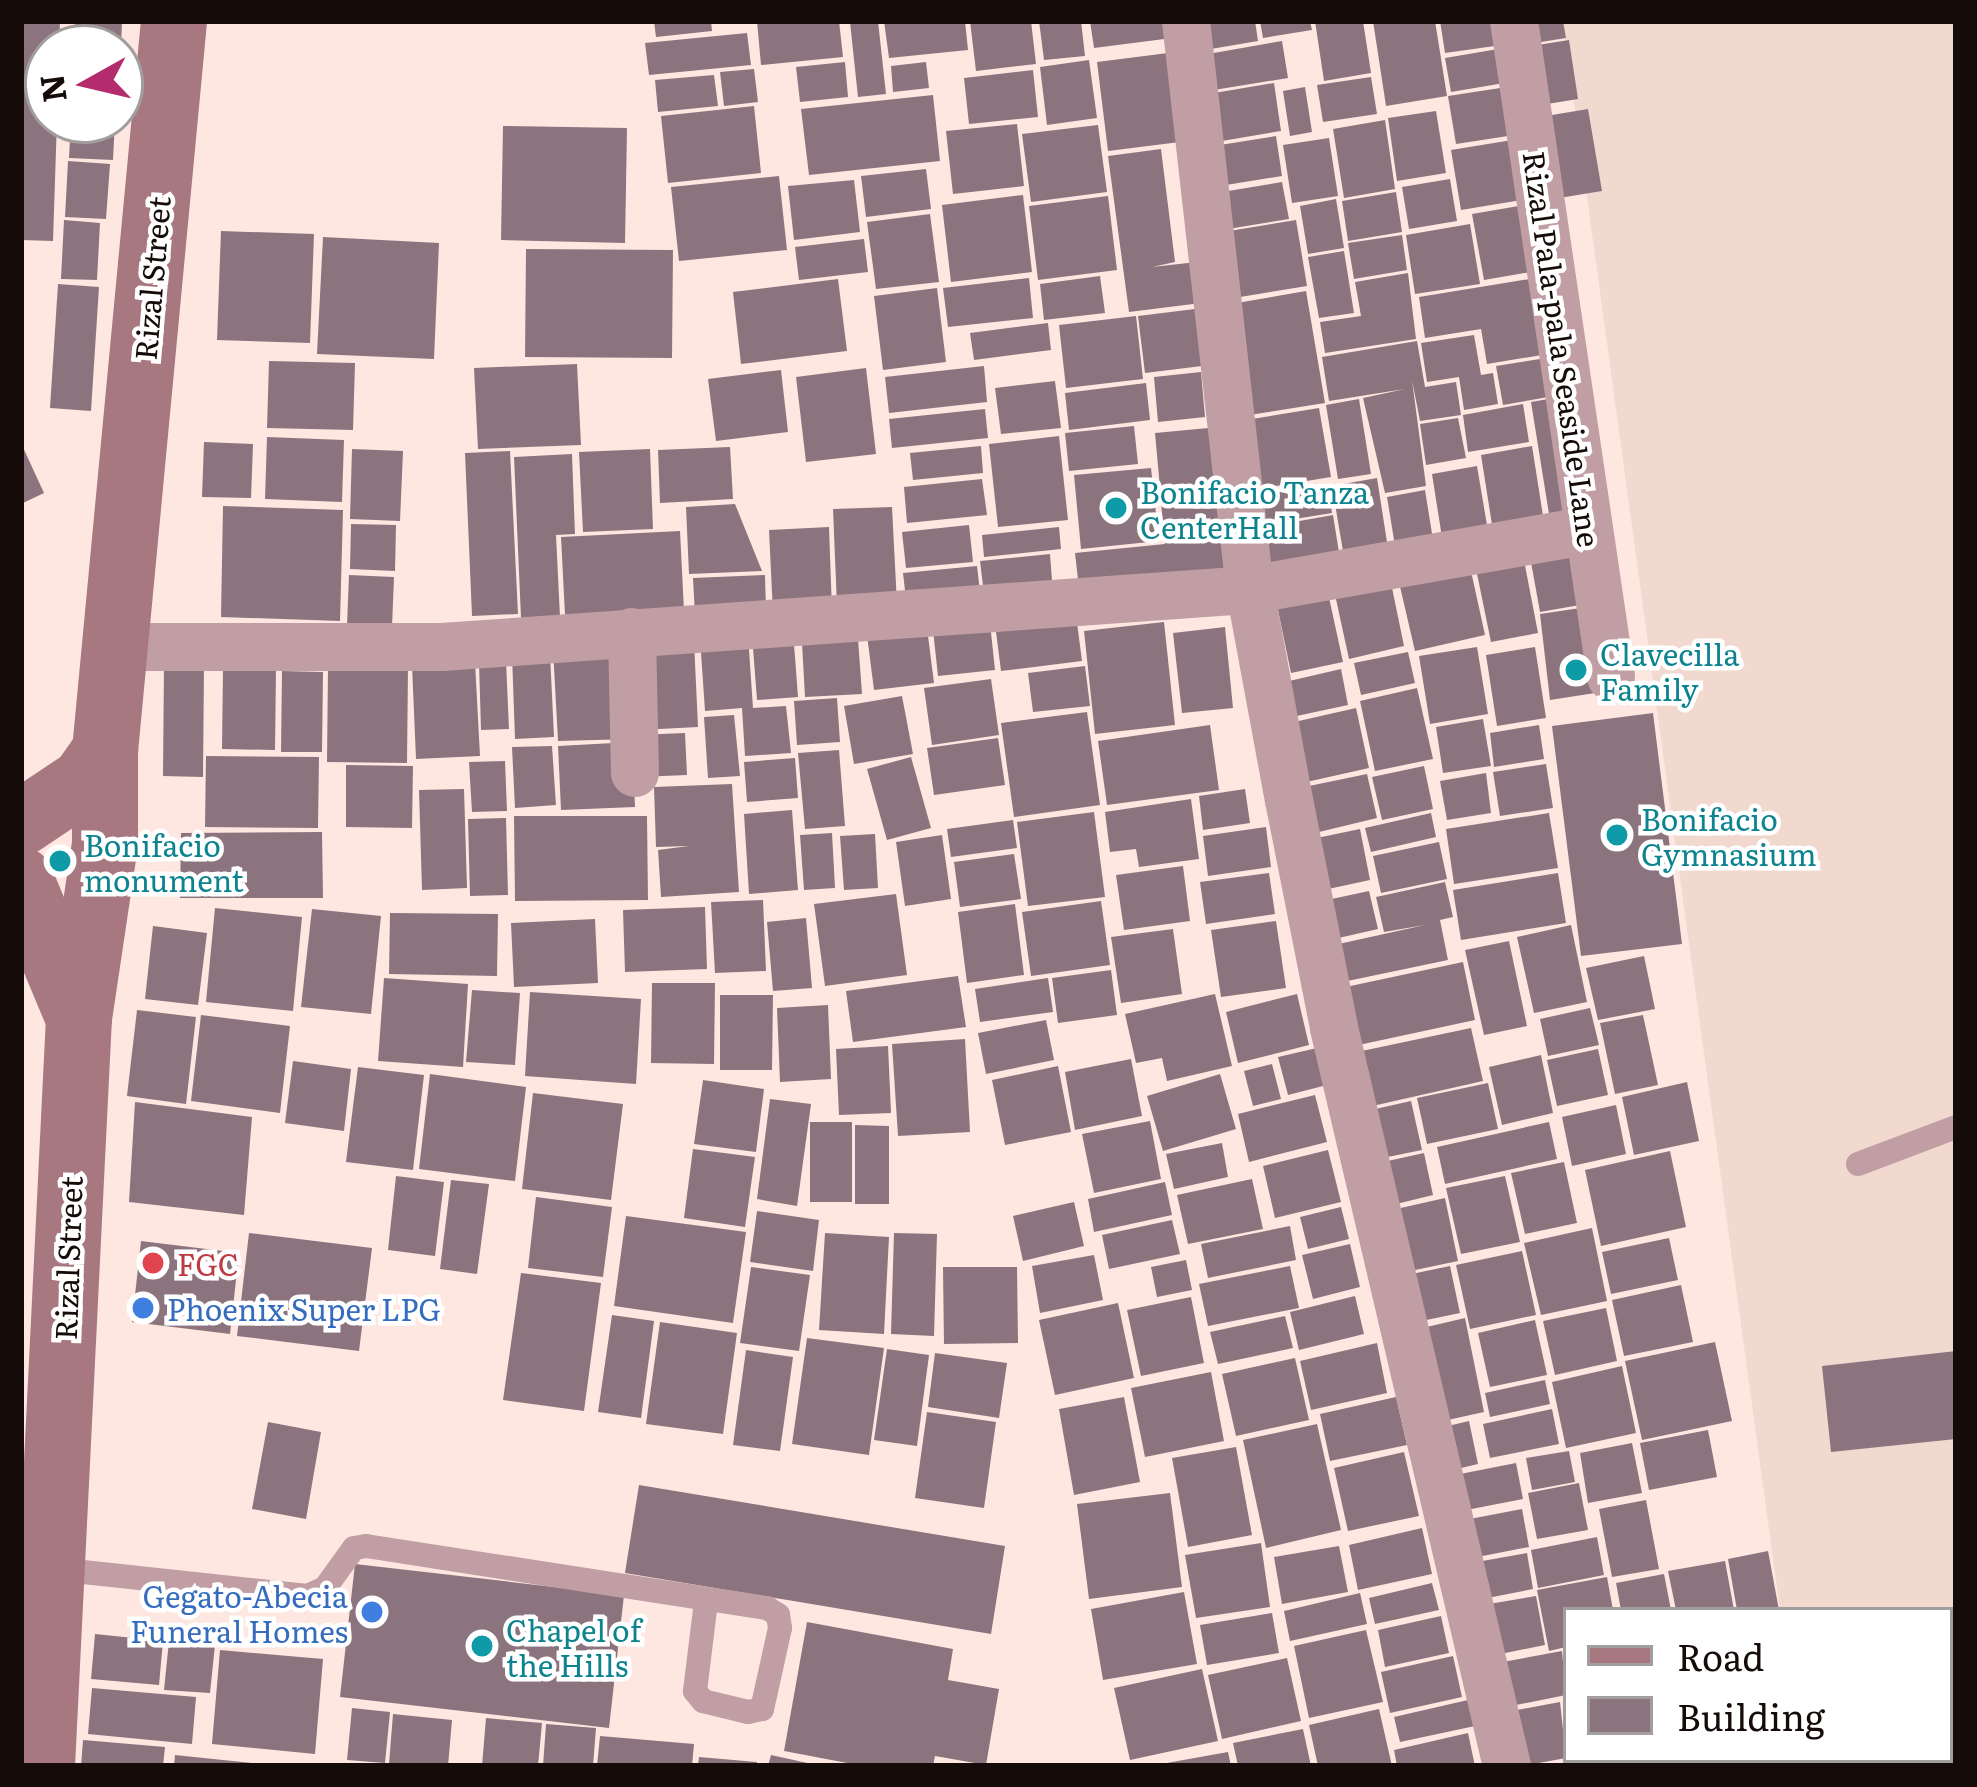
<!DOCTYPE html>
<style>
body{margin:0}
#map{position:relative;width:1977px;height:1787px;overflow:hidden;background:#fee7e0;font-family:Literata,serif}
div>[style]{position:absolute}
.industrial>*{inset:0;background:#f1d9d0}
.green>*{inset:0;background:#c5dd9b}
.building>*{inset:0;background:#8c747f}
.lane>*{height:24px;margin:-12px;padding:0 12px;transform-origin:12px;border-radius:12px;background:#c09ea4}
.street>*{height:48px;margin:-24px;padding:0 24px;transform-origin:24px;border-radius:24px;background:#c09ea4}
.secondary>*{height:66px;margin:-33px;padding:0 33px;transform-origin:33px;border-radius:33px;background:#a87881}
.dots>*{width:33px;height:33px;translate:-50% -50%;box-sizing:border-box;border:6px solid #fff;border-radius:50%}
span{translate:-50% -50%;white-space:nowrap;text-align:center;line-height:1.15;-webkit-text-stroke:9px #fff;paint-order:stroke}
.street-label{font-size:30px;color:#150c09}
.culture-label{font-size:30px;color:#0d838f}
.left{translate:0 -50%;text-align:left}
.health-label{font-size:30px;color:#be3a42}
.shop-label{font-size:30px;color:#366cbe}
.right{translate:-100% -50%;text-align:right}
.frame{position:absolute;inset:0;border:24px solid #150c09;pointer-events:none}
.legend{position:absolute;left:1563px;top:1607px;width:390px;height:156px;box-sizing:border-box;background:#fff;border:3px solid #a19e9d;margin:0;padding:15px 21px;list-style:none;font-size:36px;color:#150c09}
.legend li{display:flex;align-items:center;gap:24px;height:60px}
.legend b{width:60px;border:3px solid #a19e9d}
.north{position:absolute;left:24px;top:24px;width:120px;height:120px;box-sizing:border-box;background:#fff;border:3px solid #a19e9d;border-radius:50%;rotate:262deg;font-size:33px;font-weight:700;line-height:48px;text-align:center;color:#150c09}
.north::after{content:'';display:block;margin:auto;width:42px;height:54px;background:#b42c6d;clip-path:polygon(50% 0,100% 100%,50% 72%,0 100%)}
</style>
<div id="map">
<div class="industrial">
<div style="clip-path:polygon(1563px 21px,1956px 21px,1956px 1766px,1801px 1766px,1801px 1760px,1950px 1760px,1950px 1610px,1780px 1610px)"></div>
</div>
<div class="green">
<div style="clip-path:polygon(1956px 1634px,1956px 1766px,1801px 1766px,1801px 1760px,1950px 1760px,1950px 1635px)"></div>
</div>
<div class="building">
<div style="clip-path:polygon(21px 21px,60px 21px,59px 48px,48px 48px,48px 120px,57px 120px,53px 241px,21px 240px)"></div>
<div style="clip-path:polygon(75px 21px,122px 21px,121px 48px,74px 48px)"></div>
<div style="clip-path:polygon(654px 21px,711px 21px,712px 31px,656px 37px)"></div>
<div style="clip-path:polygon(757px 21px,839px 21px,843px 57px,761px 65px)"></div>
<div style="clip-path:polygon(878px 21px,886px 94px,858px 97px,850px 22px)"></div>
<div style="clip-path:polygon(884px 21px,965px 21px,968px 50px,889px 58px)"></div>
<div style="clip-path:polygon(970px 21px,1031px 21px,1036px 64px,976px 71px)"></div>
<div style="clip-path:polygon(1039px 21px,1081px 21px,1085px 56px,1044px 60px)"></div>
<div style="clip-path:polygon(1090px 21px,1177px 21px,1180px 37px,1094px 48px)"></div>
<div style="clip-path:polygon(1201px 21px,1255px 21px,1258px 41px,1205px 50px)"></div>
<div style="clip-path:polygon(1260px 21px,1310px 21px,1312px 30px,1263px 38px)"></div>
<div style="clip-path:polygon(1315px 21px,1363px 21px,1371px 73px,1324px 81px)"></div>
<div style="clip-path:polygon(1373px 21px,1435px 21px,1447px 96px,1386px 106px)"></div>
<div style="clip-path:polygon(1440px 21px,1513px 21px,1516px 43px,1445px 53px)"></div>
<div style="clip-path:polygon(1518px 21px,1563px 21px,1566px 38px,1522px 45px)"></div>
<div style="clip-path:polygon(747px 33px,751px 65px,649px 75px,645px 43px)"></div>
<div style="clip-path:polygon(1569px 40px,1578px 99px,1535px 106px,1525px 47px)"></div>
<div style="clip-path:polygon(1282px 41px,1288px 78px,1214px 90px,1208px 54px)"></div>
<div style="clip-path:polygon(1516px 46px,1522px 80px,1451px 92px,1445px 58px)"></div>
<div style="clip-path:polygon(1168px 53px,1180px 142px,1108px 151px,1097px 62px)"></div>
<div style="clip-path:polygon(1089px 60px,1097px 118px,1047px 125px,1040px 67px)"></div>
<div style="clip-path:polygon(845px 62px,848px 97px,800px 102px,796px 67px)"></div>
<div style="clip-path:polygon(926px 62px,929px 88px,893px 92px,891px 66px)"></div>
<div style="clip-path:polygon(754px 69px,758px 102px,724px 106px,720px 72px)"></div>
<div style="clip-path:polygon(1033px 70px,1038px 117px,969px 124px,964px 78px)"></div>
<div style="clip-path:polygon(714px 75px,718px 106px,658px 112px,655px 80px)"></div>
<div style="clip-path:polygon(1371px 77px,1377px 114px,1323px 122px,1317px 85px)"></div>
<div style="clip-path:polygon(1274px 83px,1281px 131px,1222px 141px,1214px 93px)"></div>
<div style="clip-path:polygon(1520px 85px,1527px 133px,1456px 144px,1448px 96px)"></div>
<div style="clip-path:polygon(1305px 87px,1312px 132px,1290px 136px,1283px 91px)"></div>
<div style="clip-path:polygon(933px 95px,940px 161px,809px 175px,801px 109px)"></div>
<div style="clip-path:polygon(754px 106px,761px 173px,668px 183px,661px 116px)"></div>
<div style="clip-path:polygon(1588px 109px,1602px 191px,1553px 199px,1540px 117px)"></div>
<div style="clip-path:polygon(1436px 111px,1446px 173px,1397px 181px,1388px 118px)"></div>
<div style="clip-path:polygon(71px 120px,115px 120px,113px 160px,69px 158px)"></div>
<div style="clip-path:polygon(1385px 120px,1395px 189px,1344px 198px,1333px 129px)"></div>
<div style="clip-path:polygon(1017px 124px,1024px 186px,953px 194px,946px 131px)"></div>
<div style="clip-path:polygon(1098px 125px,1107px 192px,1031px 202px,1022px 134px)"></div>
<div style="clip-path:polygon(503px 126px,627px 128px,625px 243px,501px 240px)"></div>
<div style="clip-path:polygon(1276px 136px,1282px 176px,1226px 185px,1220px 145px)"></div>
<div style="clip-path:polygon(1530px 137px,1540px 197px,1461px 210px,1451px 150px)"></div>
<div style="clip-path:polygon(1329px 138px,1338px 196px,1292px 203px,1283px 145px)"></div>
<div style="clip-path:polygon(1161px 149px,1175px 262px,1152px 267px,1197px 262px,1201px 303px,1129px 312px,1108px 156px)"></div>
<div style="clip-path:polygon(68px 161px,110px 164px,106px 219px,65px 217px)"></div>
<div style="clip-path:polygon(926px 169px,931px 209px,866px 217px,861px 176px)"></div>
<div style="clip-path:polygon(779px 176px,787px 250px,679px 261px,671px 187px)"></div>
<div style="clip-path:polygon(1450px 179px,1457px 221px,1409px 229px,1402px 187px)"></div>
<div style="clip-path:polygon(854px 180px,860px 232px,794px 240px,788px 186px)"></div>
<div style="clip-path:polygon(1282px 182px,1289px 219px,1222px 230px,1216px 193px)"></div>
<div style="clip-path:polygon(1396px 192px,1402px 232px,1348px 241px,1342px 201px)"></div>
<div style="clip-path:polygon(1023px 195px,1032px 272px,951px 282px,942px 205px)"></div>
<div style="clip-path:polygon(1108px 196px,1117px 270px,1038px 280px,1029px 206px)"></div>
<div style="clip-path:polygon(1336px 199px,1344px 248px,1308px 254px,1300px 206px)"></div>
<div style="clip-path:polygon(1537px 203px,1548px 269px,1484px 280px,1472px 214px)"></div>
<div style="clip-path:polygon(930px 214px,939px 282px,876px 289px,867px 222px)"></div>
<div style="clip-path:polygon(64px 220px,100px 223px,97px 280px,61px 279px)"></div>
<div style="clip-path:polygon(1296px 220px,1307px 286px,1234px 298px,1223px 232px)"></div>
<div style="clip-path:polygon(1470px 224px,1480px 284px,1415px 294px,1406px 235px)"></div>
<div style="clip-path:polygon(221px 231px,314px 234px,310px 343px,217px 340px)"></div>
<div style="clip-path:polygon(1402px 235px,1407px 270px,1354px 279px,1348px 243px)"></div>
<div style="clip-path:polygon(323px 237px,439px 243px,434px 359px,317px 354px)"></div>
<div style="clip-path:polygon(864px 239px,868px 272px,799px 280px,795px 247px)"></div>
<div style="clip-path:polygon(526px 249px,673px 250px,672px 358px,525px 357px)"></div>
<div style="clip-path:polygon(1344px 251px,1354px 313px,1319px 318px,1308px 257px)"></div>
<div style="clip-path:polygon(1408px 273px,1416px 339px,1325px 353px,1320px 322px,1361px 316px,1355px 282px)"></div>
<div style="clip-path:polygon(1100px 276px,1105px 313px,1044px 320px,1040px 284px)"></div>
<div style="clip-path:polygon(1548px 276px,1560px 352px,1487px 364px,1481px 329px,1425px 338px,1419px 297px)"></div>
<div style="clip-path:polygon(1029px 278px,1033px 318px,948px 327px,943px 288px)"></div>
<div style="clip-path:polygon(838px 279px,847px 351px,741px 364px,733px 292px)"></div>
<div style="clip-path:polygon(58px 284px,99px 287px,91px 411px,50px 408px)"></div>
<div style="clip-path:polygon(937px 288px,946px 362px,883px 370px,874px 296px)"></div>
<div style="clip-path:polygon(1306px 291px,1325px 403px,1243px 416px,1225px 305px)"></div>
<div style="clip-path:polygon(1195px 309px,1202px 366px,1145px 373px,1138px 316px)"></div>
<div style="clip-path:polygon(1136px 316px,1143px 379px,1066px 388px,1059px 325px)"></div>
<div style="clip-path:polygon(1048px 323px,1051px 350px,974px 360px,970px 333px)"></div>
<div style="clip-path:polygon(1474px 335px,1481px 375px,1493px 373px,1498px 404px,1464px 410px,1459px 377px,1427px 382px,1421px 343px)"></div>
<div style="clip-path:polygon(1417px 341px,1425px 387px,1456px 382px,1461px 415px,1420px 421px,1412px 380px,1426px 486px,1385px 493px,1363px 398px,1405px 389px,1329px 401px,1322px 357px)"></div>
<div style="clip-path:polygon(1559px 356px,1565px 394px,1503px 405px,1496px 366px)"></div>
<div style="clip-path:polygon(269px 361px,355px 363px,353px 430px,267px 428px)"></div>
<div style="clip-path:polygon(577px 364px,581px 445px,478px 449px,474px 368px)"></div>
<div style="clip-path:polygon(984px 366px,987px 402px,889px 413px,885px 377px)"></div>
<div style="clip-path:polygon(866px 368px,876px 454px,806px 462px,796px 377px)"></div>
<div style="clip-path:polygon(781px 370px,788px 432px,716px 441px,708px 379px)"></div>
<div style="clip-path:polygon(1201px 372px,1205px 417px,1158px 422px,1154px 377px)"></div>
<div style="clip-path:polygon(1055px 381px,1061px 428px,1001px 434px,995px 388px)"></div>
<div style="clip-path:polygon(1146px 383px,1150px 420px,1069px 430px,1065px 393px)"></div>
<div style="clip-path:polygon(1560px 397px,1579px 515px,1550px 520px,1531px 402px)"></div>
<div style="clip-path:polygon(1359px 399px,1371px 474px,1338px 479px,1326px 405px)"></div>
<div style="clip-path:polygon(1523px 404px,1529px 442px,1468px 452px,1463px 415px)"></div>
<div style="clip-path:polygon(1319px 408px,1331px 477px,1251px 490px,1240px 421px)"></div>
<div style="clip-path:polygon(985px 409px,988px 438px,892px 448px,889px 419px)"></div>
<div style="clip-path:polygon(1458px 418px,1466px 458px,1426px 465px,1420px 424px)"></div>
<div style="clip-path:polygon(1134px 426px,1138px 464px,1069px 471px,1065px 433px)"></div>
<div style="clip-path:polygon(1219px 427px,1226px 492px,1161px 499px,1155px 433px)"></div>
<div style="clip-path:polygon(1059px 436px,1068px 520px,998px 527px,989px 444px)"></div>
<div style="clip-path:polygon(267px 437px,344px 440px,342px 502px,265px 499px)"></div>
<div style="clip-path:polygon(204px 442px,253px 444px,251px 498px,202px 497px)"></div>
<div style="clip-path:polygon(21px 443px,44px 493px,21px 504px)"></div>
<div style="clip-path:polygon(981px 446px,983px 473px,913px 480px,910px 453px)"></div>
<div style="clip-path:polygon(1532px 446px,1544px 522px,1493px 531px,1481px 455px)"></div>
<div style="clip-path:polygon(730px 447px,733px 499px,660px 503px,658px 450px)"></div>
<div style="clip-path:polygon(352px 449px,403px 451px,400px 521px,350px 519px)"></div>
<div style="clip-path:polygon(650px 449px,653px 529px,583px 532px,579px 452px)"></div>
<div style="clip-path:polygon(510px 451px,518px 614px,472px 616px,465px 453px)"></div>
<div style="clip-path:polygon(572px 454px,575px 534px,556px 535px,560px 617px,521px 618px,514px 457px)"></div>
<div style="clip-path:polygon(1477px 466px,1489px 537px,1443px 544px,1432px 474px)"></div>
<div style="clip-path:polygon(1151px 468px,1159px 541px,1081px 549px,1074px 475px)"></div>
<div style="clip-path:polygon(1377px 478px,1389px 555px,1345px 563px,1332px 486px)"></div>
<div style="clip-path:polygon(982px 479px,987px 515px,907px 523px,904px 487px)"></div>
<div style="clip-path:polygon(1328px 484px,1332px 513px,1258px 525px,1253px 496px)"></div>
<div style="clip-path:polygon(1425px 490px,1434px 546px,1396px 552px,1387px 497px)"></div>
<div style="clip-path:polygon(1229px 496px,1237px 577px,1080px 597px,1075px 553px,1165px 544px,1161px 503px)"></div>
<div style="clip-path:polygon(735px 504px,762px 571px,689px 574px,686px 507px)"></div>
<div style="clip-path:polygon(223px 506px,343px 510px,340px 621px,221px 617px)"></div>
<div style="clip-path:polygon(892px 507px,897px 604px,837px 606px,833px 509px)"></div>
<div style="clip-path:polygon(1333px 515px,1341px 565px,1262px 578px,1255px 529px)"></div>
<div style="clip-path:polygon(351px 524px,396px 525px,395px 571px,350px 569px)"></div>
<div style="clip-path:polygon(969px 525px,973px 562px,906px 568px,902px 532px)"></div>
<div style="clip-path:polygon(829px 527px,832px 611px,773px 614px,769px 530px)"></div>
<div style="clip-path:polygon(1059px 527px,1061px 549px,984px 557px,982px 535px)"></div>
<div style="clip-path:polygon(680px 531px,684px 611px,565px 615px,561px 537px)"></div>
<div style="clip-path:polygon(1586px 542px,1597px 602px,1540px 612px,1529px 551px)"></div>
<div style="clip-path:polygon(1050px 554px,1053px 594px,985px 602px,980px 561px)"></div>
<div style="clip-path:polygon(1523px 555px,1538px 633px,1491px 642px,1475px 564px)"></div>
<div style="clip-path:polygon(1469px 562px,1485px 635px,1415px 651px,1398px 578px)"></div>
<div style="clip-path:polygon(977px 566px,981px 601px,907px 608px,903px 573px)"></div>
<div style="clip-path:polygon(349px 575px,394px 577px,392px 627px,347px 626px)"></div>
<div style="clip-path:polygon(765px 575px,766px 612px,695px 615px,693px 578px)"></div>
<div style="clip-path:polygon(1390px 578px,1404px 646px,1349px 659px,1334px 590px)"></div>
<div style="clip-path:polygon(1328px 593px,1343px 662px,1291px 673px,1277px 605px)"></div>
<div style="clip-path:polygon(1594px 606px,1608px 691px,1550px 700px,1540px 614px)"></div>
<div style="clip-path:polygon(1076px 615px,1082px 661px,1001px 671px,995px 624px)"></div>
<div style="clip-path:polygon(1164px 622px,1175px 725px,1095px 734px,1084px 631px)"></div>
<div style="clip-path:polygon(990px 623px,995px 670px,938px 676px,933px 630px)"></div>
<div style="clip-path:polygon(1225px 627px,1233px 708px,1182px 713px,1173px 633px)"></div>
<div style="clip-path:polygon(927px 628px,934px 683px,874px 690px,867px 635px)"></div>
<div style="clip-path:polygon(748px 635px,753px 708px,786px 706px,791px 753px,745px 756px,742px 708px,705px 711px,700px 638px)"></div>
<div style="clip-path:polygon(858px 639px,862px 694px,805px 697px,802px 643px)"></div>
<div style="clip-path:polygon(694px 641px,698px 727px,640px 730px,636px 643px)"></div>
<div style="clip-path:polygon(794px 644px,798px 697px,757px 700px,753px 648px)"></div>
<div style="clip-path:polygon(628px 646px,632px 739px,558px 741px,553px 649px)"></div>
<div style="clip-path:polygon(1477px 647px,1488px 714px,1430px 724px,1419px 656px)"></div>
<div style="clip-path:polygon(1535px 647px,1546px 718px,1497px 726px,1486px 655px)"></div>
<div style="clip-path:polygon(1408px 652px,1415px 683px,1361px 695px,1354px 663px)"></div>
<div style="clip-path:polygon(550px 654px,554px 737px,515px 739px,512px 655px)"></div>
<div style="clip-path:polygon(506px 661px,509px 729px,481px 730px,479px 662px)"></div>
<div style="clip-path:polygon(475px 662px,480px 756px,416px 759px,412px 665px)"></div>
<div style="clip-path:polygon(164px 664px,204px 665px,203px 777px,163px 776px)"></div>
<div style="clip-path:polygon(1085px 666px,1090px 706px,1033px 712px,1028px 673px)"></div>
<div style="clip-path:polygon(328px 667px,408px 667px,407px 763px,327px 762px)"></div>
<div style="clip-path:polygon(223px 669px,276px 669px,275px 750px,222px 749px)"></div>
<div style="clip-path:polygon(1341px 669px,1348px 705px,1292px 717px,1285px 682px)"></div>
<div style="clip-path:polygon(282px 671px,323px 672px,322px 752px,281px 752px)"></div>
<div style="clip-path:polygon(991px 679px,999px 735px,932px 745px,924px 688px)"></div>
<div style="clip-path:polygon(1417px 688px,1433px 759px,1375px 771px,1360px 701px)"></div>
<div style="clip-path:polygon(902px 696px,913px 754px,854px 764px,844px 706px)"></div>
<div style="clip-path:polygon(837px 698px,840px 742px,797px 745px,794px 701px)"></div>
<div style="clip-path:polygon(1356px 708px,1369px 768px,1302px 783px,1290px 723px)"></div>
<div style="clip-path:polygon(1087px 712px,1100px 805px,1014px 817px,1001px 723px)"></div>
<div style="clip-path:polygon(1653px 713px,1682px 944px,1581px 956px,1552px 726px)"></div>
<div style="clip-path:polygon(734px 715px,740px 776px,708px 778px,704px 717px)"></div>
<div style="clip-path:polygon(1483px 719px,1491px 766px,1443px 773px,1436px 727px)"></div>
<div style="clip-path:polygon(1210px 725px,1219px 790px,1107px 805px,1098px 741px)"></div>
<div style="clip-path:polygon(1539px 725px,1544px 759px,1494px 767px,1490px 733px)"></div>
<div style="clip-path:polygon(685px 733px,687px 775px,639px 777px,637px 735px)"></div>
<div style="clip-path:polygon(998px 738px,1005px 785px,934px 795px,927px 748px)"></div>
<div style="clip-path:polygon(632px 742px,635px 807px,561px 810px,558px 746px)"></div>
<div style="clip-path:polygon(552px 746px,556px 805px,515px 808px,512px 747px)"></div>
<div style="clip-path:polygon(839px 750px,845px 826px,805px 829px,798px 753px)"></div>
<div style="clip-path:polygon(206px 756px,319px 757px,318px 828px,205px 827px)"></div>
<div style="clip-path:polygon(911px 757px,931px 828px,887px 840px,867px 769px)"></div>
<div style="clip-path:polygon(795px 758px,798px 798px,747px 802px,744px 762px)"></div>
<div style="clip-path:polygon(505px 761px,507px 811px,472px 812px,469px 762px)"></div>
<div style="clip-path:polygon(1546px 764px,1553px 808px,1500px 816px,1493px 772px)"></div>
<div style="clip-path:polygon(346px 765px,413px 766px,412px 828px,346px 827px)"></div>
<div style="clip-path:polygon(1424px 766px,1433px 809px,1382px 820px,1372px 777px)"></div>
<div style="clip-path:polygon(1486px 773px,1491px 813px,1447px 820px,1440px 781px)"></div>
<div style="clip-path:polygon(1367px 774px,1377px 818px,1319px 832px,1309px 786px)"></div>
<div style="clip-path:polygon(732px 784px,739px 892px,661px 897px,658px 850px,689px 846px,656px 847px,654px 787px)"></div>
<div style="clip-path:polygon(464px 789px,467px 888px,422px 890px,419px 790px)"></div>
<div style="clip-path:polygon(1245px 789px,1250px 823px,1203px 830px,1199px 796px)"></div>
<div style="clip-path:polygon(1191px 799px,1199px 859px,1139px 867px,1136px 849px,1110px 852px,1105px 812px)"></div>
<div style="clip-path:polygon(792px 810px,798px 890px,749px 894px,744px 814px)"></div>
<div style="clip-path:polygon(1094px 812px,1105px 897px,1028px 906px,1017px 822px)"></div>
<div style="clip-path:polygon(1431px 813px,1436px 837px,1371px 852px,1365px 828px)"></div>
<div style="clip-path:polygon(1549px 813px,1558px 868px,1454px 884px,1446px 829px)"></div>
<div style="clip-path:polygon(514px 816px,647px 816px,648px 900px,515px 901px)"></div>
<div style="clip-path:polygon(506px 818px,508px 895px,470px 896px,468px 819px)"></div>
<div style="clip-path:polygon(1013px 820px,1017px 848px,951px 857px,947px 829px)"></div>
<div style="clip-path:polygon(1266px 827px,1271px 867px,1208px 876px,1203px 836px)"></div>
<div style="clip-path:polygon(1360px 829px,1370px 880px,1319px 891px,1307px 840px)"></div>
<div style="clip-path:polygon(322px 832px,323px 898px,180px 898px,181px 833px)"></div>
<div style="clip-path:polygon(832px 833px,835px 888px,804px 890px,800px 835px)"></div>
<div style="clip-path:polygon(875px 834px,878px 888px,844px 890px,840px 836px)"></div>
<div style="clip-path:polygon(942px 835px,951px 899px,905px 906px,896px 842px)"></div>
<div style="clip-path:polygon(1439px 842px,1447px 879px,1381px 893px,1373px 856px)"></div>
<div style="clip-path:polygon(1014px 854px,1021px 899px,960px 907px,954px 862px)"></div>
<div style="clip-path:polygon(1183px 866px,1190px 921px,1124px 930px,1116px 875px)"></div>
<div style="clip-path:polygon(1269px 873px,1275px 914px,1206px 924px,1200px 882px)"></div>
<div style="clip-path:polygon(1558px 873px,1566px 923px,1461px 940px,1453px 890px)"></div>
<div style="clip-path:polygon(1445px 882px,1453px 917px,1440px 920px,1448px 960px,1333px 984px,1325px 947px,1425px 925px,1384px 932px,1376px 897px)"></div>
<div style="clip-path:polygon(1369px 891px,1378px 929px,1321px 942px,1313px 903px)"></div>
<div style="clip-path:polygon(896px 894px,907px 975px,825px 986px,814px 904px)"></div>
<div style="clip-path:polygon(763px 900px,766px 971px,715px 973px,711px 902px)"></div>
<div style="clip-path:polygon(1101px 901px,1110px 965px,1031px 976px,1022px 912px)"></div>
<div style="clip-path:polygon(1015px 904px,1024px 975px,967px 983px,958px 912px)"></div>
<div style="clip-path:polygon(705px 907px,707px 969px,625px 972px,623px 910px)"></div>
<div style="clip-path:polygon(215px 908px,302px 917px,293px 1011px,206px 1002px)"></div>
<div style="clip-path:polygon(312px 909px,381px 916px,371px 1014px,301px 1007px)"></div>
<div style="clip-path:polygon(390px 913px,498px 914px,497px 976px,389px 974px)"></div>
<div style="clip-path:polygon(806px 918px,812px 988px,773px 991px,767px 922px)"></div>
<div style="clip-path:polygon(595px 919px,598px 983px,514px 987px,511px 923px)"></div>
<div style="clip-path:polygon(1276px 921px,1286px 988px,1221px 997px,1211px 930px)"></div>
<div style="clip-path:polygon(1571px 925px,1587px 1002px,1534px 1013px,1517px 937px)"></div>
<div style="clip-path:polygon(153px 926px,207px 933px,198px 1005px,145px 999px)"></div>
<div style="clip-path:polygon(1173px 929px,1182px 994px,1121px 1003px,1111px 937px)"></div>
<div style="clip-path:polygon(1509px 941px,1527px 1026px,1484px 1035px,1465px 950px)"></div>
<div style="clip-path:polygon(1644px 956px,1655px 1009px,1598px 1020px,1586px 968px)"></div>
<div style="clip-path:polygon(1463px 962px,1475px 1020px,1354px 1046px,1341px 988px)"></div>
<div style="clip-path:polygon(1111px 970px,1117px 1015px,1058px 1023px,1052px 978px)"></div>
<div style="clip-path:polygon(958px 976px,966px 1027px,853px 1042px,846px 991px)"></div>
<div style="clip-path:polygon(384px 978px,468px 984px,463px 1067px,378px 1061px)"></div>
<div style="clip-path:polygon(1048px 978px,1053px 1012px,980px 1022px,975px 989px)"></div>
<div style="clip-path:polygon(652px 983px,715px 983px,714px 1064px,651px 1063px)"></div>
<div style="clip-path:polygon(472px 990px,520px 993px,515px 1065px,466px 1062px)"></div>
<div style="clip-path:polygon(530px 992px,641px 999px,636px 1084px,525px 1076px)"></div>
<div style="clip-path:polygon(1215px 994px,1232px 1066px,1167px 1081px,1162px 1058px,1136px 1063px,1125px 1014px)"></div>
<div style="clip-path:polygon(1297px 994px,1309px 1045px,1238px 1063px,1226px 1012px)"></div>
<div style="clip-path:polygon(720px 995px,773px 995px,772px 1070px,720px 1070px)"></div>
<div style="clip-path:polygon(828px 1005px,831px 1079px,780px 1082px,777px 1008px)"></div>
<div style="clip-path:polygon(1590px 1008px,1599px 1045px,1548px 1056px,1540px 1019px)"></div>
<div style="clip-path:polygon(137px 1010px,196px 1017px,186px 1104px,127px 1096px)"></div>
<div style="clip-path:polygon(201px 1015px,290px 1026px,280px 1113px,191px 1101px)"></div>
<div style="clip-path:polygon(1643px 1015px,1658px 1085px,1615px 1094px,1600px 1023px)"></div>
<div style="clip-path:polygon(1046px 1020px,1054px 1060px,986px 1074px,978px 1033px)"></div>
<div style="clip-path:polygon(1471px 1028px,1483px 1081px,1368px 1107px,1357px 1052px)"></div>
<div style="clip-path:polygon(965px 1039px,970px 1132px,898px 1136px,892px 1044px)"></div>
<div style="clip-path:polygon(888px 1046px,891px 1113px,839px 1115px,836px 1049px)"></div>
<div style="clip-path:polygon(1317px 1048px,1327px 1085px,1288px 1095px,1278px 1057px)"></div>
<div style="clip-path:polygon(1598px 1049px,1608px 1095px,1557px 1106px,1547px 1060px)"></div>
<div style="clip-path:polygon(1541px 1055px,1553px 1113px,1502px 1125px,1489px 1067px)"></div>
<div style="clip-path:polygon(1131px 1059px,1142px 1116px,1075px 1130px,1065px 1072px)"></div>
<div style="clip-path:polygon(293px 1061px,351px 1069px,344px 1131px,285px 1123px)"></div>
<div style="clip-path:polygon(1272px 1064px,1281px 1099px,1253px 1106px,1244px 1071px)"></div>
<div style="clip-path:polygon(1058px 1066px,1071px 1132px,1005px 1145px,992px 1080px)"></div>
<div style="clip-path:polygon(358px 1067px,424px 1075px,413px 1170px,346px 1162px)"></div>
<div style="clip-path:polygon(430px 1074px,526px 1087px,515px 1181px,419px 1169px)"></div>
<div style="clip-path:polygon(1220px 1074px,1236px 1129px,1163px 1151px,1147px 1096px)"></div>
<div style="clip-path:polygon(703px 1080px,764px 1089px,756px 1152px,694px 1144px)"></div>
<div style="clip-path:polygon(1687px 1082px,1699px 1141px,1634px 1155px,1622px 1097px)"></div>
<div style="clip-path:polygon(1488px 1083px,1498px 1129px,1427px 1144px,1417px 1098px)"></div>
<div style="clip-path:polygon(533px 1093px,623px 1104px,611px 1200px,522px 1189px)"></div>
<div style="clip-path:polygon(1315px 1095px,1327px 1142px,1249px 1162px,1238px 1114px)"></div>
<div style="clip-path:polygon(770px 1099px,811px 1104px,797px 1206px,757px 1199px)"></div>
<div style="clip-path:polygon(1411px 1101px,1422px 1150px,1373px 1160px,1362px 1112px)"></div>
<div style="clip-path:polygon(135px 1102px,252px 1117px,244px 1215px,129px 1202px)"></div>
<div style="clip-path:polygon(1616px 1105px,1626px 1154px,1572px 1166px,1562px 1117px)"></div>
<div style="clip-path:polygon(1150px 1121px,1161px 1179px,1094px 1193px,1082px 1134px)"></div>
<div style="clip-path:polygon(810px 1122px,852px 1122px,852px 1202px,810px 1202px)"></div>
<div style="clip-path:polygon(1549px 1122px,1557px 1159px,1445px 1184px,1437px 1147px)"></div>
<div style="clip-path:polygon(855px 1125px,889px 1126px,889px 1204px,855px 1204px)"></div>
<div style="clip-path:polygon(1222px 1143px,1228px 1177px,1174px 1189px,1166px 1154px)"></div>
<div style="clip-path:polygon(693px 1149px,755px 1157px,745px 1227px,684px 1218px)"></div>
<div style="clip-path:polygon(1328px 1150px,1341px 1202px,1275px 1218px,1263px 1166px)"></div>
<div style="clip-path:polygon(1670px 1151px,1686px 1227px,1601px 1246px,1585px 1170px)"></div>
<div style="clip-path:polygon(1424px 1153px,1433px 1195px,1384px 1207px,1374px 1164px)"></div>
<div style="clip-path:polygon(1564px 1162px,1577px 1223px,1525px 1234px,1511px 1173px)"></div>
<div style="clip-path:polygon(396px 1176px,444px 1182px,435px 1256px,388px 1250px)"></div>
<div style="clip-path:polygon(1505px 1176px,1520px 1242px,1461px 1254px,1446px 1188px)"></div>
<div style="clip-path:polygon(1252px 1179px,1263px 1229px,1188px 1244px,1177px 1195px)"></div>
<div style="clip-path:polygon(451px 1180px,489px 1184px,477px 1274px,440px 1269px)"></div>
<div style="clip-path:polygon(1165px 1182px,1172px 1215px,1094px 1232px,1088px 1199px)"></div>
<div style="clip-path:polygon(536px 1197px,612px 1207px,603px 1277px,528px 1268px)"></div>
<div style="clip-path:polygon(1445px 1198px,1458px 1261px,1396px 1274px,1383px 1212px)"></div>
<div style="clip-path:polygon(1074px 1202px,1084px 1246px,1023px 1261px,1013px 1216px)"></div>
<div style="clip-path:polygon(1341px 1207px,1349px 1239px,1308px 1249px,1300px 1217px)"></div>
<div style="clip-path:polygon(757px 1211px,819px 1220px,813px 1271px,750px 1262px)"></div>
<div style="clip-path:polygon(626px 1216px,746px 1232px,733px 1323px,614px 1306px)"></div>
<div style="clip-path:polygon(1172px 1220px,1180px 1254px,1109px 1269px,1102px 1235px)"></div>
<div style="clip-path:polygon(1290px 1226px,1296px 1260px,1208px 1278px,1201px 1244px)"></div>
<div style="clip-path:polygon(1592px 1228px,1607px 1301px,1541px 1315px,1524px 1243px)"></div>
<div style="clip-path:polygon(249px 1233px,372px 1248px,359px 1351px,237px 1336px)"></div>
<div style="clip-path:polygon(825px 1233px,889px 1237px,884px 1334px,819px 1330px)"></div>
<div style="clip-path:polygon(894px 1233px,937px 1234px,934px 1336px,891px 1334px)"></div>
<div style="clip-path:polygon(1669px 1238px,1678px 1280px,1611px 1294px,1602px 1252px)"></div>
<div style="clip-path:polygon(141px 1241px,239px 1253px,230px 1334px,132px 1322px)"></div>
<div style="clip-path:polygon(1350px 1244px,1360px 1287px,1313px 1299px,1302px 1255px)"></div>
<div style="clip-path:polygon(1522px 1251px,1536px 1315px,1470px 1329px,1456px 1265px)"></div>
<div style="clip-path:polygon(1094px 1255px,1103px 1300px,1040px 1313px,1032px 1266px)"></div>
<div style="clip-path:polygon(1186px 1260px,1192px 1290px,1157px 1297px,1151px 1267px)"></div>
<div style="clip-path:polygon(1290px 1266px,1299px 1308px,1208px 1326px,1199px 1284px)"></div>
<div style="clip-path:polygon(1450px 1266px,1460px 1313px,1412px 1323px,1402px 1276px)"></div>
<div style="clip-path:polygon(751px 1267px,810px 1275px,799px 1351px,740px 1343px)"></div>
<div style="clip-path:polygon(943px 1267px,1017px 1267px,1018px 1343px,944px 1344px)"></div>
<div style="clip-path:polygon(521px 1273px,601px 1283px,584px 1411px,503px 1400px)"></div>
<div style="clip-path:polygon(1681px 1285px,1693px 1342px,1624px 1356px,1612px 1300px)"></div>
<div style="clip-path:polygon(1355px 1296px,1364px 1334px,1299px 1350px,1290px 1312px)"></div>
<div style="clip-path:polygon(1191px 1297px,1204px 1363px,1141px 1376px,1127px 1310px)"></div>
<div style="clip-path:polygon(1118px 1303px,1134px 1378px,1055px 1395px,1039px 1320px)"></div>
<div style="clip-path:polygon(1606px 1308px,1617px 1361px,1555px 1375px,1543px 1321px)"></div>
<div style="clip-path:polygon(612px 1315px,654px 1321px,641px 1418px,598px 1412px)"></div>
<div style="clip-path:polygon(1285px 1316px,1293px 1348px,1218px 1364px,1210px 1332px)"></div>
<div style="clip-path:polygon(1465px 1318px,1484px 1412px,1434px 1423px,1414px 1330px)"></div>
<div style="clip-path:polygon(1535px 1320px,1547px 1375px,1490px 1387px,1478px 1333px)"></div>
<div style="clip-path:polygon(660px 1322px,737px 1333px,723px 1434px,646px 1424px)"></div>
<div style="clip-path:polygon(807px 1338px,884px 1348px,869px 1455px,792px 1444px)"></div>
<div style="clip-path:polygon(1715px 1342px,1732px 1421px,1642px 1440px,1625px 1361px)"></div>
<div style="clip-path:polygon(1377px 1343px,1387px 1393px,1311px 1410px,1300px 1361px)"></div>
<div style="clip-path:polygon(887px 1349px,929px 1355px,917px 1446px,874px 1440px)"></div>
<div style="clip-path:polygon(746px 1350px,793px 1357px,780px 1451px,733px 1445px)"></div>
<div style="clip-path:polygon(1956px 1351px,1956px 1439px,1831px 1452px,1822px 1366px)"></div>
<div style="clip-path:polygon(935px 1353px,1007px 1363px,999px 1418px,928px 1407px)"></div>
<div style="clip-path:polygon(1295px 1358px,1309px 1420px,1236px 1436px,1222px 1374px)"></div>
<div style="clip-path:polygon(1622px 1366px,1636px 1433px,1566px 1448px,1552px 1382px)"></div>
<div style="clip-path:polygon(1211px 1372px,1224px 1441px,1145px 1457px,1131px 1388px)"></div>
<div style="clip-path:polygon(1545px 1380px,1550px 1404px,1490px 1417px,1485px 1393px)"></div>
<div style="clip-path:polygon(1124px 1397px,1140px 1482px,1074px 1495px,1059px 1409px)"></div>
<div style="clip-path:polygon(1396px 1397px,1407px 1445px,1330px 1461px,1320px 1414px)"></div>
<div style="clip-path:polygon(1552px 1409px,1559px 1444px,1490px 1458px,1483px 1424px)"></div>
<div style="clip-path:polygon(927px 1412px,996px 1422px,984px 1508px,915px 1498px)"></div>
<div style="clip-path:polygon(1469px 1421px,1478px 1464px,1444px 1472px,1435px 1429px)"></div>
<div style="clip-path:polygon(268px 1422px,321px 1432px,306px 1519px,252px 1509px)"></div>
<div style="clip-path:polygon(1317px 1424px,1341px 1530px,1266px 1548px,1243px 1440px)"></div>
<div style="clip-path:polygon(1708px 1430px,1717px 1477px,1649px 1490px,1640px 1443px)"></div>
<div style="clip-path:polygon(1632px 1443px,1642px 1493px,1588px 1503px,1580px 1453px)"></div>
<div style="clip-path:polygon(1236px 1447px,1252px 1535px,1188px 1547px,1172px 1458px)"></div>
<div style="clip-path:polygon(1569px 1451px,1575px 1482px,1532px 1490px,1526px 1458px)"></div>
<div style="clip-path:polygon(1404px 1452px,1419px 1516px,1348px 1531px,1334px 1468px)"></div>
<div style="clip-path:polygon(1516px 1463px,1523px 1499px,1456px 1512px,1450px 1476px)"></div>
<div style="clip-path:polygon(1579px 1483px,1588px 1530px,1537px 1539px,1528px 1493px)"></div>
<div style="clip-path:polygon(639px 1485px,1005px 1546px,991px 1634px,625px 1573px)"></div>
<div style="clip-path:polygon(1170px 1493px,1182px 1587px,1089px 1599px,1077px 1504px)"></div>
<div style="clip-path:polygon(1646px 1500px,1659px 1569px,1612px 1577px,1599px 1509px)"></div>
<div style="clip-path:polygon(1522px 1509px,1529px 1547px,1462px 1560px,1454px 1522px)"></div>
<div style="clip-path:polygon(1422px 1528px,1432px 1574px,1358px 1590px,1349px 1545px)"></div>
<div style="clip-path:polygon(1597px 1537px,1604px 1575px,1538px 1588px,1531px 1550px)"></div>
<div style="clip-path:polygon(1261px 1543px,1270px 1607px,1196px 1618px,1185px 1555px)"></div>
<div style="clip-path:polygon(1339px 1546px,1348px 1592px,1282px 1604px,1274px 1557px)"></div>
<div style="clip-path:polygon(1768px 1551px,1779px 1610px,1737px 1610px,1728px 1559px)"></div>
<div style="clip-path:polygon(1527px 1553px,1533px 1589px,1477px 1600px,1471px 1563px)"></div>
<div style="clip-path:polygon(1725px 1561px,1734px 1610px,1676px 1610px,1668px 1571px)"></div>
<div style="clip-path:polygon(355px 1564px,624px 1595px,609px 1728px,340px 1697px)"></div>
<div style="clip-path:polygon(1664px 1574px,1671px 1610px,1621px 1610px,1616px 1583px)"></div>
<div style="clip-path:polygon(1607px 1577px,1613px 1610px,1566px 1610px,1566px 1647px,1549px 1651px,1537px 1590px)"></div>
<div style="clip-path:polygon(1432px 1583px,1439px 1610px,1375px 1624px,1369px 1598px)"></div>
<div style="clip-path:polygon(1184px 1592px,1197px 1664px,1103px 1680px,1091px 1609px)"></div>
<div style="clip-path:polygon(1360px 1593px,1367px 1624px,1290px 1641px,1284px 1611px)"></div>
<div style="clip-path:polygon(1536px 1596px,1545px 1645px,1486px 1657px,1477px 1606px)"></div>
<div style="clip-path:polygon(1272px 1613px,1279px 1653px,1207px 1665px,1200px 1625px)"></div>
<div style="clip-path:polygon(1441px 1616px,1449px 1653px,1385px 1667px,1378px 1630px)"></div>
<div style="clip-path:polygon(807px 1622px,953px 1649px,948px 1680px,999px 1689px,986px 1765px,935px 1756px,933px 1766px,863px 1766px,784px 1751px)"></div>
<div style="clip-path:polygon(1366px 1630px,1383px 1702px,1309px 1718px,1294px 1646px)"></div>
<div style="clip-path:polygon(95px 1634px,163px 1641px,159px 1685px,91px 1679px)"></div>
<div style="clip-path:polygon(169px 1641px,215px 1645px,210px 1693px,164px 1690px)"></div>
<div style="clip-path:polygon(220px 1650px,323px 1659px,315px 1754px,212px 1744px)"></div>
<div style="clip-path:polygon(1562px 1651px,1566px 1695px,1501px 1708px,1492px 1664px)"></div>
<div style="clip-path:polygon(1453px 1656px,1462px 1697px,1390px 1713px,1381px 1672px)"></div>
<div style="clip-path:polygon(1287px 1658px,1301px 1721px,1222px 1739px,1208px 1675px)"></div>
<div style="clip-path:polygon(1202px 1669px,1218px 1741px,1130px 1760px,1114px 1688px)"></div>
<div style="clip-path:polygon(92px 1688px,196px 1697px,192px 1744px,88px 1734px)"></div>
<div style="clip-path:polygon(1468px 1700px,1475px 1726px,1400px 1742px,1394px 1717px)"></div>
<div style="clip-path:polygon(1560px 1702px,1566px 1758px,1523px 1766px,1501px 1713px)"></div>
<div style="clip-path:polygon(352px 1708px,390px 1712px,385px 1763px,347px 1760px)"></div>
<div style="clip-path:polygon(1379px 1709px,1392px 1766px,1318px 1766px,1309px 1725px)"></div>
<div style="clip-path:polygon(393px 1714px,452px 1720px,448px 1766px,389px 1764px)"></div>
<div style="clip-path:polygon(486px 1718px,542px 1723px,538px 1766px,482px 1766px)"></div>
<div style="clip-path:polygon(546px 1724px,596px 1728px,593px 1766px,543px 1766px)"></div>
<div style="clip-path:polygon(1303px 1729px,1311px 1766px,1238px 1766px,1233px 1743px)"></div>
<div style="clip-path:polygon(1468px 1733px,1475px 1766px,1397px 1766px,1394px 1750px)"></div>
<div style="clip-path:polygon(600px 1736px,694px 1744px,692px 1766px,597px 1766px)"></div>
<div style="clip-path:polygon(83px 1740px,165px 1747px,163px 1766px,81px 1766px)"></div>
<div style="clip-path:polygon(1228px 1752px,1231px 1766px,1161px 1766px,1161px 1764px)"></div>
<div style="clip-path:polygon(175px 1755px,252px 1763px,252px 1766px,174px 1766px)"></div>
<div style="clip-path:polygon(771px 1755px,812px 1764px,812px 1766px,768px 1766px)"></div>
<div style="clip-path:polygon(699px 1757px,757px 1762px,757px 1766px,698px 1766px)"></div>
<div style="clip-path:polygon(1582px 1760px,1633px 1760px,1634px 1766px,1583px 1766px)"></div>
<div style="clip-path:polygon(1638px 1760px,1706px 1760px,1707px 1766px,1639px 1766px)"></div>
<div style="clip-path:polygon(1713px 1760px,1770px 1760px,1770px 1762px,1714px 1766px)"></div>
</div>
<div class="lane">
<div style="left:1858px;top:1164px;width:105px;rotate:-20.7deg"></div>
<div style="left:55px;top:1569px;width:254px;rotate:6.1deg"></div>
<div style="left:308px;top:1596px;width:19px;rotate:-25deg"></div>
<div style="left:325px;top:1588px;width:49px;rotate:-54.1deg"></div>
<div style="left:354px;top:1548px;width:12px;rotate:-9deg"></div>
<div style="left:366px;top:1546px;width:406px;rotate:8.8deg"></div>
<div style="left:767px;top:1608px;width:13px;rotate:32deg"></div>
<div style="left:778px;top:1615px;width:13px;rotate:81deg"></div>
<div style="left:780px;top:1628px;width:83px;rotate:102.5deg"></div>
<div style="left:762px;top:1709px;width:14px;rotate:168deg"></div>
<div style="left:748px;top:1712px;width:46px;rotate:-166.3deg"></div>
<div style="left:703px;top:1701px;width:13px;rotate:-129deg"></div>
<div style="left:695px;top:1691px;width:90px;rotate:-83deg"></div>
</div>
<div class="street">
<div style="left:1186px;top:21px;width:573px;rotate:83.58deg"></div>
<div style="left:1250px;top:590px;width:214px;rotate:79.5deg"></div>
<div style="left:1289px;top:800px;width:232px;rotate:78.8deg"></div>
<div style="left:1334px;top:1028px;width:758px;rotate:76.81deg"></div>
<div style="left:1514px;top:21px;width:663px;rotate:81.59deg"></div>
<div style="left:632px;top:632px;width:141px;rotate:88.8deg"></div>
<div style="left:118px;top:647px;width:324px"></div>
<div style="left:442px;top:647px;width:810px;rotate:-4.04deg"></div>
<div style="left:1250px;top:590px;width:344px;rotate:-10deg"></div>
</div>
<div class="secondary">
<div style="left:21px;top:823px;width:76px;rotate:-33.7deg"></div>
<div style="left:84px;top:781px;width:37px;rotate:-55deg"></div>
<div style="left:21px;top:880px;width:145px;rotate:67.3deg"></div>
<div style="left:42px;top:1766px;width:749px;rotate:-87.17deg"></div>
<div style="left:79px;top:1018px;width:177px;rotate:-81.5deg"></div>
<div style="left:105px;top:843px;width:92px;rotate:-90deg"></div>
<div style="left:105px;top:751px;width:733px;rotate:-84.6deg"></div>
</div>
<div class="dots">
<div style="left:1116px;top:508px;background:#0f9aa8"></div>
<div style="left:1576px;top:670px;background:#0f9aa8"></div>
<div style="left:1617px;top:835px;background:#0f9aa8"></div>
<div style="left:60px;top:861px;background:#0f9aa8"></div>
<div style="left:153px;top:1263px;background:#e0444e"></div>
<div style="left:143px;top:1308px;background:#3f7fe0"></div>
<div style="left:372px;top:1612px;background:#3f7fe0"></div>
<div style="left:482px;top:1646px;background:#0f9aa8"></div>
</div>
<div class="street-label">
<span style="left:151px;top:278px;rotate:-85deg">Rizal Street</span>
<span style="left:1563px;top:349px;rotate:82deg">Rizal Pala-pala Seaside Lane</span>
<span style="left:67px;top:1258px;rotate:-88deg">Rizal Street</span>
</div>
<div class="culture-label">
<span class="left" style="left:1140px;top:508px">Bonifacio Tanza<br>CenterHall</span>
<span class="left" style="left:1600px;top:670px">Clavecilla<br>Family</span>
<span class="left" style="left:1641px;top:835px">Bonifacio<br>Gymnasium</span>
<span class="left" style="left:84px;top:861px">Bonifacio<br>monument</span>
<span class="left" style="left:506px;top:1646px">Chapel of<br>the Hills</span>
</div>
<div class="health-label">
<span class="left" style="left:177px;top:1263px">FGC</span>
</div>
<div class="shop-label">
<span class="left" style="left:167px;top:1308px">Phoenix Super LPG</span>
<span class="right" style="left:348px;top:1612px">Gegato-Abecia<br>Funeral Homes</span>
</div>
<div class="frame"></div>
<ul class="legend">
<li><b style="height:15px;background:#a87881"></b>Road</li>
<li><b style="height:33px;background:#8c747f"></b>Building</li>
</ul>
<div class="north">N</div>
</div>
